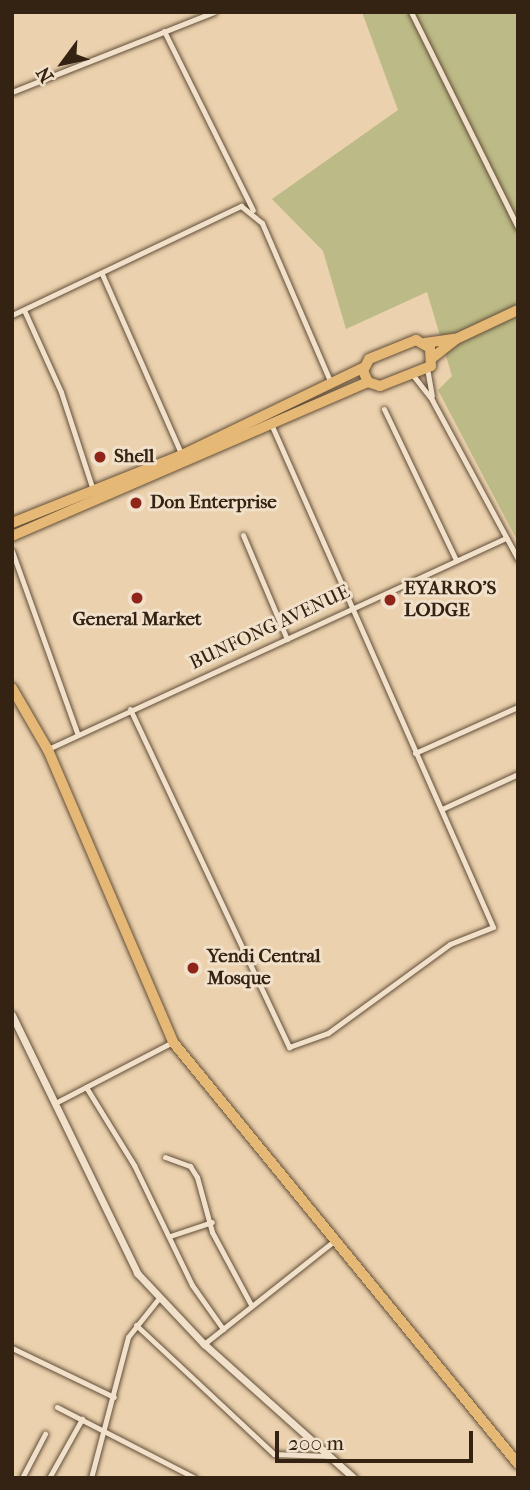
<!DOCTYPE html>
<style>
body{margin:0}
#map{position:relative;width:530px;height:1490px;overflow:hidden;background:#ebd1ad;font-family:"IM FELL French Canon",serif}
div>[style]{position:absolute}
.green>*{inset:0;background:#bcba86}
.roads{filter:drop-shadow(0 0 2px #624e39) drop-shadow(0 0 2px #624e39)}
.minor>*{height:5px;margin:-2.5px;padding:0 2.5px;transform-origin:2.5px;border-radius:2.5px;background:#f2e1ca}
.tertiary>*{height:7px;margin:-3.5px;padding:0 3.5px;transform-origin:3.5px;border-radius:3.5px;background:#f2e1ca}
.trunk>*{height:10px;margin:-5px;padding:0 5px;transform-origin:5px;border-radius:5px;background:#e6b876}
.dots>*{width:19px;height:19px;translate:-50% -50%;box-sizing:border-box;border:4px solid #f2e1ca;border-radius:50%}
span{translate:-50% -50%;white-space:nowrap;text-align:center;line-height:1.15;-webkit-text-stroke:6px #f2e1ca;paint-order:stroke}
.poi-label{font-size:19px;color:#342212;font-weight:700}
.left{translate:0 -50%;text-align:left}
.street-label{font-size:19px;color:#342212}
.frame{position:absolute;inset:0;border:14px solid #342212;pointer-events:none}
.north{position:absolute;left:28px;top:28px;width:70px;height:70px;-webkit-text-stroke:5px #f2e1ca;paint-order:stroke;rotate:237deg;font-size:19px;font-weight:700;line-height:28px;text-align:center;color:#342212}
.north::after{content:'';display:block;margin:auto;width:24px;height:32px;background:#342212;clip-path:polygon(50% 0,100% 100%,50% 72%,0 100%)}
.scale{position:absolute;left:275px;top:1431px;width:198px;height:32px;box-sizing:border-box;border:4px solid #342212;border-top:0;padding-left:9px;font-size:21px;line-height:24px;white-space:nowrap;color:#342212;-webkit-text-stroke:5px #f2e1ca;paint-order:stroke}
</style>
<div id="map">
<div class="green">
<div style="clip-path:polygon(362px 12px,518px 12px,518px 542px,438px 390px,452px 376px,427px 292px,346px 329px,323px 251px,272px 199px,398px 110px)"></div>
</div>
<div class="roads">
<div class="minor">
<div style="left:411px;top:12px;width:241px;rotate:63.6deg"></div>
<div style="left:164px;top:31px;width:200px;rotate:63.6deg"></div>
<div style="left:12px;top:92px;width:217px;rotate:-21.6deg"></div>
<div style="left:102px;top:274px;width:198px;rotate:66.2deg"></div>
<div style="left:24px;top:310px;width:90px;rotate:65.7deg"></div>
<div style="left:61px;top:392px;width:103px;rotate:71.9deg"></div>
<div style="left:12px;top:315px;width:254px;rotate:-25.5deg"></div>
<div style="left:241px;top:206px;width:27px;rotate:39deg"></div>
<div style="left:262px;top:223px;width:174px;rotate:66.7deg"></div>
<div style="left:427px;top:368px;width:28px;rotate:80deg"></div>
<div style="left:412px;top:374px;width:33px;rotate:52deg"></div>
<div style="left:432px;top:400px;width:181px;rotate:61.6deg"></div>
<div style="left:384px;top:409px;width:167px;rotate:64.5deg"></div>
<div style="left:243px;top:535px;width:113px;rotate:67.1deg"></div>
<div style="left:12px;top:551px;width:195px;rotate:70.3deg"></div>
<div style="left:130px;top:709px;width:374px;rotate:64.8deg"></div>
<div style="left:289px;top:1047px;width:41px;rotate:-19.7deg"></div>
<div style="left:328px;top:1033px;width:151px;rotate:-36.1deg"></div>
<div style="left:450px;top:944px;width:46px;rotate:-21.6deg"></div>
<div style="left:493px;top:927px;width:550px;rotate:-113.81deg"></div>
<div style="left:48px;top:749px;width:504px;rotate:-24.74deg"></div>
<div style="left:415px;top:753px;width:113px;rotate:-24.1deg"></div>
<div style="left:442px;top:809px;width:84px;rotate:-24.7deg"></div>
<div style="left:86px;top:1087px;width:92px;rotate:58.4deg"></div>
<div style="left:134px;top:1165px;width:133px;rotate:64.2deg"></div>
<div style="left:192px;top:1285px;width:54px;rotate:54.8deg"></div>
<div style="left:59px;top:1101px;width:128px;rotate:-27.4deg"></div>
<div style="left:165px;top:1157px;width:27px;rotate:20deg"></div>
<div style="left:190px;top:1166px;width:13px;rotate:58deg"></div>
<div style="left:197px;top:1177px;width:57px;rotate:74.7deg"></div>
<div style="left:212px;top:1232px;width:81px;rotate:61.8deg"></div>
<div style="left:170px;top:1236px;width:44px;rotate:-18.4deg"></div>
<div style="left:136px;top:1325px;width:189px;rotate:43.1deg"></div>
<div style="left:274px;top:1454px;width:54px;rotate:2.1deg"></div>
<div style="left:204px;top:1344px;width:167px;rotate:-38.4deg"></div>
<div style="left:12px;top:1348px;width:113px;rotate:25.7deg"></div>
<div style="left:57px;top:1407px;width:155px;rotate:27.2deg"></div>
<div style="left:22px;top:1478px;width:50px;rotate:-62.4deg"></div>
<div style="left:49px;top:1478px;width:68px;rotate:-60.8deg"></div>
<div style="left:91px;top:1478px;width:146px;rotate:-75.3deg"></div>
<div style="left:128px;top:1337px;width:50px;rotate:-51.5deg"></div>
</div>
<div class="tertiary">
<div style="left:12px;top:1015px;width:287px;rotate:64.1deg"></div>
<div style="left:137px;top:1273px;width:98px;rotate:46.7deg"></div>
<div style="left:204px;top:1344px;width:201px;rotate:41.8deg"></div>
</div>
<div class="trunk">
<div style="left:416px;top:340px;width:16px;rotate:30deg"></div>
<div style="left:430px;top:348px;width:18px;rotate:87deg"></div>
<div style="left:431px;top:366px;width:55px;rotate:158.6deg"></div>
<div style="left:380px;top:386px;width:13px;rotate:-162deg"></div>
<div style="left:368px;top:382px;width:12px;rotate:-114deg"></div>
<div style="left:363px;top:371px;width:13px;rotate:-63deg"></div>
<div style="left:369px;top:359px;width:51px;rotate:-22deg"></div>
<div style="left:425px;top:343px;width:30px;rotate:-8deg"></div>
<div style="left:432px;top:358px;width:31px;rotate:-38deg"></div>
<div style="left:456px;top:339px;width:68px;rotate:-25.1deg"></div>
<div style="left:12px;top:523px;width:183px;rotate:-21.8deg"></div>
<div style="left:182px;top:455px;width:201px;rotate:-25.7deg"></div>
<div style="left:12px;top:536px;width:388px;rotate:-23.4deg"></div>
<div style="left:12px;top:688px;width:72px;rotate:59.9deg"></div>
<div style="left:48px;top:750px;width:318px;rotate:66.8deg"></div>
<div style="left:173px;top:1042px;width:545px;rotate:50.73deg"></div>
</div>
</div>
<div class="dots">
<div style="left:100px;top:457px;background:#8f2418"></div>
<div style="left:136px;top:503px;background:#8f2418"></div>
<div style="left:137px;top:598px;background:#8f2418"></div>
<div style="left:390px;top:600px;background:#8f2418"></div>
<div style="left:193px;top:968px;background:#8f2418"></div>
</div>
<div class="poi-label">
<span class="left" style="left:114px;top:457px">Shell</span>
<span class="left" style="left:150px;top:503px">Don Enterprise</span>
<span class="left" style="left:404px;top:600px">EYARRO'S<br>LODGE</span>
<span style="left:137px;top:620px">General Market</span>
<span class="left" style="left:207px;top:968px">Yendi Central<br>Mosque</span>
</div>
<div class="street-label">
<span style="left:270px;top:628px;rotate:-25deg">BUNFONG AVENUE</span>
</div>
<div class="frame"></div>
<div class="north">N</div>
<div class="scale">200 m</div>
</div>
